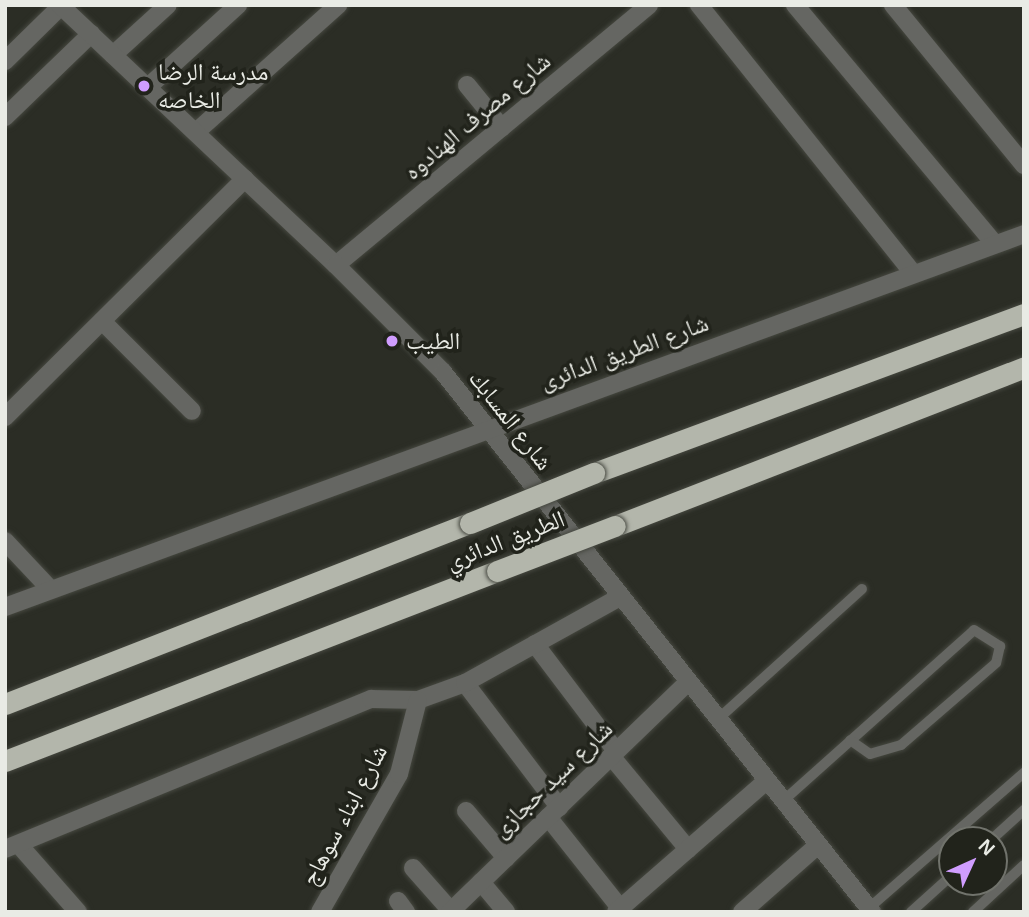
<!DOCTYPE html>
<meta charset="utf-8">
<style>
body{margin:0}
#map{position:relative;width:1029px;height:917px;overflow:hidden;background:#2b2d25;font-family:Helvetica,"Noto Naskh Arabic",sans-serif}
div>[style]{position:absolute}
.roads{filter:drop-shadow(0 0 2px #464840) drop-shadow(0 0 2px #464840)}
.service>*{height:10px;margin:-5px;padding:0 5px;transform-origin:5px;border-radius:5px;background:#656662}
.minor>*{height:18px;margin:-9px;padding:0 9px;transform-origin:9px;border-radius:9px;background:#656662}
.tertiary>*{height:18px;margin:-9px;padding:0 9px;transform-origin:9px;border-radius:9px;background:#656662}
.motorway>*{height:21px;margin:-10.5px;padding:0 10.5px;transform-origin:10.5px;border-radius:10.5px;background:#b3b6ab}
.bridges{filter:drop-shadow(0 0 2px #464840) drop-shadow(0 0 2px #464840)}
.motorway-bridge>*{height:21px;margin:-10.5px;padding:0 10.5px;transform-origin:10.5px;border-radius:10.5px;background:#b3b6ab}
.dots>*{width:19px;height:19px;translate:-50% -50%;box-sizing:border-box;border:4px solid #21231b;border-radius:50%}
span{translate:-50% -50%;white-space:nowrap;text-align:center;line-height:1.15;-webkit-text-stroke:7px #21231b;paint-order:stroke}
.poi-label{font-size:24px;color:#e9ebe5}
.left{translate:0 -50%;text-align:left}
.street-label{font-size:24px;color:#e9ebe5}
.frame{position:absolute;inset:0;border:7px solid #e9ebe5;pointer-events:none}
.north{position:absolute;left:938px;top:826px;width:70px;height:70px;box-sizing:border-box;background:#21231b;border:2px solid #71736c;border-radius:50%;rotate:45deg;font-size:19px;font-weight:700;line-height:28px;text-align:center;color:#e9ebe5}
.north::after{content:'';display:block;margin:auto;width:24px;height:32px;background:#d09dff;clip-path:polygon(50% 0,100% 100%,50% 72%,0 100%)}
</style>
<div id="map">
<div class="roads">
<div class="service">
<div style="left:718px;top:719px;width:194px;rotate:-42.1deg"></div>
<div style="left:783px;top:801px;width:256px;rotate:-41.8deg"></div>
<div style="left:974px;top:630px;width:31px;rotate:32deg"></div>
<div style="left:1000px;top:646px;width:17px;rotate:103deg"></div>
<div style="left:996px;top:663px;width:125px;rotate:139.2deg"></div>
<div style="left:901px;top:745px;width:32px;rotate:164deg"></div>
<div style="left:870px;top:754px;width:24px;rotate:-145deg"></div>
<div style="left:991px;top:840px;width:45px;rotate:-42.3deg"></div>
<div style="left:869px;top:908px;width:206px;rotate:-41.1deg"></div>
<div style="left:911px;top:912px;width:55px;rotate:-42.1deg"></div>
<div style="left:973px;top:912px;width:69px;rotate:-42.7deg"></div>
</div>
<div class="minor">
<div style="left:699px;top:5px;width:344px;rotate:51.4deg"></div>
<div style="left:795px;top:5px;width:312px;rotate:50.1deg"></div>
<div style="left:893px;top:5px;width:207px;rotate:50.7deg"></div>
<div style="left:113px;top:55px;width:74px;rotate:-42.3deg"></div>
<div style="left:5px;top:61px;width:78px;rotate:-44.5deg"></div>
<div style="left:467px;top:85px;width:55px;rotate:50.9deg"></div>
<div style="left:148px;top:87px;width:122px;rotate:-42.3deg"></div>
<div style="left:5px;top:117px;width:120px;rotate:-44deg"></div>
<div style="left:196px;top:132px;width:191px;rotate:-41.8deg"></div>
<div style="left:336px;top:265px;width:407px;rotate:-39.7deg"></div>
<div style="left:102px;top:321px;width:127px;rotate:45deg"></div>
<div style="left:5px;top:417px;width:338px;rotate:-44.8deg"></div>
<div style="left:5px;top:541px;width:66px;rotate:46.8deg"></div>
<div style="left:535px;top:644px;width:134px;rotate:52.9deg"></div>
<div style="left:465px;top:683px;width:156px;rotate:52.8deg"></div>
<div style="left:611px;top:756px;width:121px;rotate:50.4deg"></div>
<div style="left:466px;top:811px;width:62px;rotate:49.6deg"></div>
<div style="left:548px;top:817px;width:116px;rotate:51.6deg"></div>
<div style="left:20px;top:846px;width:88px;rotate:48.7deg"></div>
<div style="left:5px;top:849px;width:396px;rotate:-22.3deg"></div>
<div style="left:371px;top:699px;width:47px;rotate:1.2deg"></div>
<div style="left:418px;top:700px;width:50px;rotate:-19.9deg"></div>
<div style="left:465px;top:683px;width:177px;rotate:-29deg"></div>
<div style="left:413px;top:868px;width:57px;rotate:48.5deg"></div>
<div style="left:481px;top:882px;width:39px;rotate:50deg"></div>
<div style="left:398px;top:901px;width:14px;rotate:54deg"></div>
<div style="left:320px;top:912px;width:159px;rotate:-60.2deg"></div>
<div style="left:399px;top:774px;width:76px;rotate:-75.6deg"></div>
<div style="left:450px;top:912px;width:331px;rotate:-44deg"></div>
<div style="left:616px;top:912px;width:199px;rotate:-41.1deg"></div>
<div style="left:742px;top:912px;width:101px;rotate:-41.4deg"></div>
</div>
<div class="tertiary">
<div style="left:60px;top:5px;width:379px;rotate:43.3deg"></div>
<div style="left:336px;top:265px;width:151px;rotate:45deg"></div>
<div style="left:443px;top:372px;width:690px;rotate:51.53deg"></div>
<div style="left:5px;top:607px;width:1085px;rotate:-20.1deg"></div>
</div>
<div class="motorway">
<div style="left:594px;top:473px;width:458px;rotate:-20.3deg"></div>
<div style="left:615px;top:526px;width:439px;rotate:-21.2deg"></div>
<div style="left:5px;top:704px;width:499px;rotate:-21.3deg"></div>
<div style="left:5px;top:761px;width:527px;rotate:-21.12deg"></div>
</div>
</div>
<div class="bridges">
<div class="motorway-bridge">
<div style="left:470px;top:523px;width:134px;rotate:-22deg"></div>
<div style="left:497px;top:571px;width:126px;rotate:-20.9deg"></div>
</div>
</div>
<div class="dots">
<div style="left:144px;top:86px;background:#d09dff"></div>
<div style="left:392px;top:341px;background:#d09dff"></div>
</div>
<div class="poi-label">
<span class="left" style="left:158px;top:86px">مدرسة الرضا<br>الخاصه</span>
<span class="left" style="left:406px;top:341px">الطيب</span>
</div>
<div class="street-label">
<span style="left:477px;top:116px;rotate:-40deg">شارع مصرف الهنادوه</span>
<span style="left:624px;top:352px;rotate:-20deg">شارع الطريق الدائرى</span>
<span style="left:511px;top:420px;rotate:52deg">شارع المسابك</span>
<span style="left:505px;top:540px;rotate:-21deg">الطريق الدائري</span>
<span style="left:552px;top:779px;rotate:-44deg">شارع سيد حجازى</span>
<span style="left:344px;top:815px;rotate:-62deg">شارع ابناء سوهاج</span>
</div>
<div class="frame"></div>
<div class="north">N</div>
</div>
